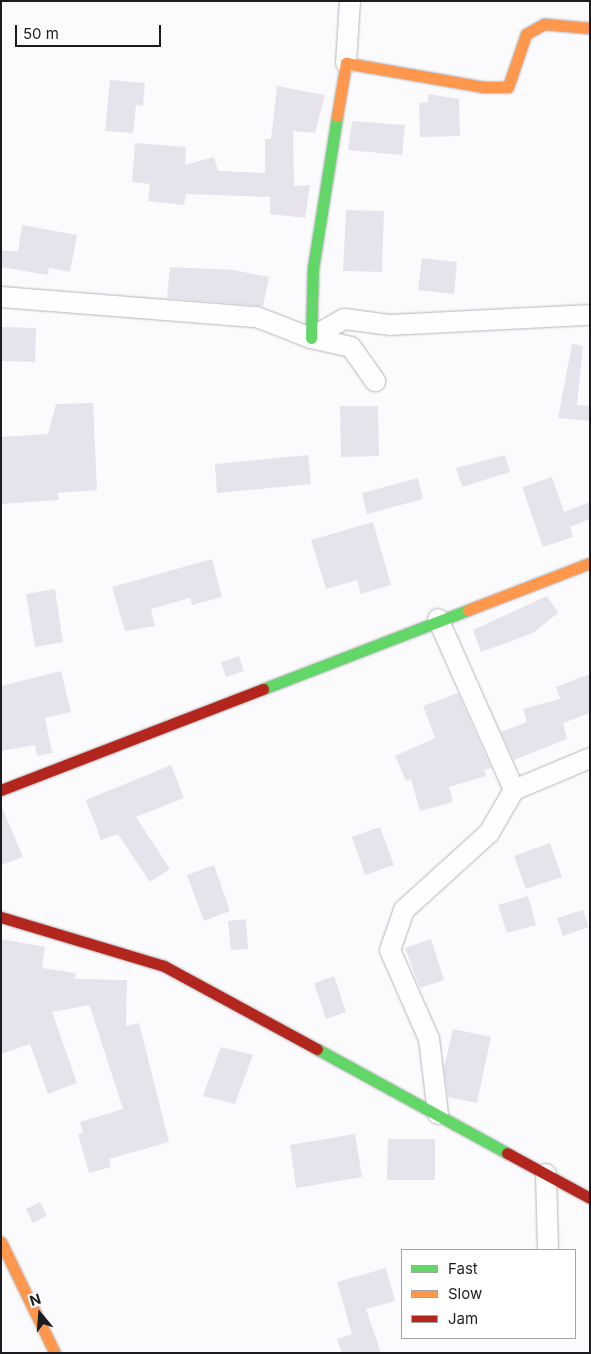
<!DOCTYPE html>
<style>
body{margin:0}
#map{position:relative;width:591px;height:1354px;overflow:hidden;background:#fbfbfe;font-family:Inter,sans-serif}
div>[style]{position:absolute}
.building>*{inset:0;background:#e7e3ec}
.roads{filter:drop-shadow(0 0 1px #b5b5b9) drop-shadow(0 0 1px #b5b5b9)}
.street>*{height:20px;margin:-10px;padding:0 10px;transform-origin:10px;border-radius:10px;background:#fefeff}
.fast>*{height:11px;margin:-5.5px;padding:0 5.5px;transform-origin:5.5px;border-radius:5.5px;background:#63d668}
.slow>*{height:11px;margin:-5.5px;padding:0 5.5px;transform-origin:5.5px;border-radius:5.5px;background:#ff974d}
.jam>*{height:11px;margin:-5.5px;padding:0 5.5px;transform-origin:5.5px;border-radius:5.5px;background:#b3261e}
span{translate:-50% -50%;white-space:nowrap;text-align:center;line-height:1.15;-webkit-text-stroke:4px #fff;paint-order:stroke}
.frame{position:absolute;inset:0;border:2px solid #1c1c20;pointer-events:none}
.legend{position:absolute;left:401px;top:1249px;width:175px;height:90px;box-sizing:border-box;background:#fff;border:1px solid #a4a4a6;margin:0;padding:6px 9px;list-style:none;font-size:15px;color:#1c1c20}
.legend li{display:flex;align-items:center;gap:10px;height:25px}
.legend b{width:25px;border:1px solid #a4a4a6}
.north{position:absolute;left:15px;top:1289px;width:50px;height:50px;-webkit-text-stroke:4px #fff;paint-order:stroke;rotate:342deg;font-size:14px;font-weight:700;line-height:20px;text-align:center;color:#1c1c20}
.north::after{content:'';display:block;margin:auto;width:18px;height:22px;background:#1c1c20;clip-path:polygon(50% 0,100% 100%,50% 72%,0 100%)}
.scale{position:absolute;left:15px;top:25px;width:146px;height:22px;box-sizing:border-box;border:2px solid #1c1c20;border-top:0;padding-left:6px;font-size:15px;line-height:18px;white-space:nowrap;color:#1c1c20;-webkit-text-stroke:4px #fff;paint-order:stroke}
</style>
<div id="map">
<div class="building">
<div style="clip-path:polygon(110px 80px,145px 83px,143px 106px,136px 105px,133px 133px,105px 131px)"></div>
<div style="clip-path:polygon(277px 86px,325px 95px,315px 133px,293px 131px,294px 186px,310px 185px,305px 218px,270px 214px,270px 197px,186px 194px,184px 205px,148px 201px,150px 184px,132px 182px,135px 143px,186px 147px,185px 165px,214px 157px,218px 171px,265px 173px,265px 139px,271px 139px)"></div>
<div style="clip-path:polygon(428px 94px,459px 99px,460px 136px,420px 137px,419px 103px,428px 102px)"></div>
<div style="clip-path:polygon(352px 121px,405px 125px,402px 155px,348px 150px)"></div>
<div style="clip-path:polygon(346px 210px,384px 211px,382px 272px,343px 271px)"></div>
<div style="clip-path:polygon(22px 225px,77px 235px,70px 272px,49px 268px,48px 275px,1px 267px,1px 251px,18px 251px)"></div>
<div style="clip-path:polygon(422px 258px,457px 262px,454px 294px,418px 290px)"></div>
<div style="clip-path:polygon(170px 267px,234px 270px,269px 277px,263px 306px,167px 298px)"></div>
<div style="clip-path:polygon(1px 327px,36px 328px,35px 362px,1px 361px)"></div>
<div style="clip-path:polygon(572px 344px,583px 346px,577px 405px,590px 406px,590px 421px,558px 418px)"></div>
<div style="clip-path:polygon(93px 403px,97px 490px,58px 493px,59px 500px,1px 504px,1px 437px,48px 434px,56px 404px)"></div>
<div style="clip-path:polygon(340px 406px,378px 406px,379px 456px,341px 457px)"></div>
<div style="clip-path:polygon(308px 455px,311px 484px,217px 493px,215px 464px)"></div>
<div style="clip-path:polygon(505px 455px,510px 472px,462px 487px,456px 468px)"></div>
<div style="clip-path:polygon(552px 477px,564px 512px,590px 502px,590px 519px,570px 527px,573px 537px,543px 547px,522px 487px)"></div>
<div style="clip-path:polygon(418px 478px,423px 499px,367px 514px,362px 493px)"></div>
<div style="clip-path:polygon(373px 522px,391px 585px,361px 594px,357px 580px,326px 589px,311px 540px)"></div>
<div style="clip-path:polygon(212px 559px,222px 597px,192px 605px,190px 598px,151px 609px,155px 626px,125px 631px,112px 587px)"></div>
<div style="clip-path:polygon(55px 589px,63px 642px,35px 647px,26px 594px)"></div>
<div style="clip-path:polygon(547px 596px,558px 613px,533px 633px,481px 652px,473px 630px)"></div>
<div style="clip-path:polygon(239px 656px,244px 671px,226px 677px,221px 662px)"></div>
<div style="clip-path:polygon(61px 671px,71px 712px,45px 718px,52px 753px,37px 756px,35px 745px,1px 751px,1px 686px)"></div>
<div style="clip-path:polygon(590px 674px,590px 713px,563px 723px,567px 739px,514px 760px,501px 732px,527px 722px,523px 709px,560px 699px,556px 687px)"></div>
<div style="clip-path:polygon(458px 693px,491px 768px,484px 770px,486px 776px,449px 787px,453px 802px,420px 811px,411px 779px,406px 781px,395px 756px,435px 738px,423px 706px)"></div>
<div style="clip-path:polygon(171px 765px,184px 798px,136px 817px,170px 869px,150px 882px,118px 834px,101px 840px,86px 800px)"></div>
<div style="clip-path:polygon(1px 805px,23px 857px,1px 865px)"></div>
<div style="clip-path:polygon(380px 827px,394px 865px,365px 875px,352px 837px)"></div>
<div style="clip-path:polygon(550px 843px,562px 877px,526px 889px,514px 856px)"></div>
<div style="clip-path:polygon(214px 865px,230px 911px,204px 921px,187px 875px)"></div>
<div style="clip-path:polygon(528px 896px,536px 925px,507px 933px,498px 905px)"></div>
<div style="clip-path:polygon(583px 910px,589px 927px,563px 936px,557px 918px)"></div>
<div style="clip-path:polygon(246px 919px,248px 949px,231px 950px,228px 921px)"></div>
<div style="clip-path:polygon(1px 939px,45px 947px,42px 968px,76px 973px,75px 979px,127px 980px,126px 1026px,139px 1023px,169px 1142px,109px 1159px,111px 1167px,89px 1173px,78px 1134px,83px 1133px,80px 1122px,123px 1109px,92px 1013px,89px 1005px,52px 1012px,77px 1083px,48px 1094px,30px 1044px,1px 1054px)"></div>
<div style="clip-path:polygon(431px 939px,444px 980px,420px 988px,405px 948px)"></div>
<div style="clip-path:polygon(334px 976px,346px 1012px,326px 1019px,314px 983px)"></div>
<div style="clip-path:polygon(453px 1029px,491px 1037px,477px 1103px,448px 1097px,444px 1068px)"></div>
<div style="clip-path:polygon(221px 1047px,253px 1055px,235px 1104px,203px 1096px)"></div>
<div style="clip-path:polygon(355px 1134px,362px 1177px,296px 1188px,290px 1145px)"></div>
<div style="clip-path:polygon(388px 1139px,435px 1139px,435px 1180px,387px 1180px)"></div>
<div style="clip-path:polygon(40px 1202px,47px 1216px,33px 1223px,26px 1209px)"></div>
<div style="clip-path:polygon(386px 1268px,395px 1301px,366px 1309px,381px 1353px,342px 1353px,337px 1339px,352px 1334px,337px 1282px)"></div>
</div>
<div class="roads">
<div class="street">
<div style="left:346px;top:63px;width:62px;rotate:-86.3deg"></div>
<div style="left:1px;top:297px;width:257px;rotate:4.5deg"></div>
<div style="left:257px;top:317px;width:58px;rotate:21.3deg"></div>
<div style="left:311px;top:338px;width:41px;rotate:12.7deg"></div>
<div style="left:351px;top:347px;width:42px;rotate:54.8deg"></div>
<div style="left:311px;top:338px;width:38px;rotate:-30deg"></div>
<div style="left:344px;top:319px;width:46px;rotate:7.4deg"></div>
<div style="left:390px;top:325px;width:200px;rotate:-2.9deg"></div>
<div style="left:438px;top:619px;width:187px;rotate:66deg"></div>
<div style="left:438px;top:1114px;width:76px;rotate:-96.8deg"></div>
<div style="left:429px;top:1039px;width:97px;rotate:-113.7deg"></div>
<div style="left:390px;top:950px;width:42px;rotate:-70.7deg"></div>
<div style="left:404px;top:910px;width:115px;rotate:-42.2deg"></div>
<div style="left:489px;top:833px;width:50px;rotate:-59.8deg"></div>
<div style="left:514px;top:790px;width:82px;rotate:-22.8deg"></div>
<div style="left:546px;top:1174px;width:76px;rotate:88.5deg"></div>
</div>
<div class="fast">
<div style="left:311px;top:338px;width:70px;rotate:-88.4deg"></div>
<div style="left:313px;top:268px;width:154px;rotate:-81deg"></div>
<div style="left:263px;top:689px;width:220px;rotate:-21.1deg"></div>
<div style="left:317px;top:1049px;width:217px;rotate:28.7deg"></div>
</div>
<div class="slow">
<div style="left:337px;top:116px;width:54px;rotate:-80.4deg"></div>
<div style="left:346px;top:63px;width:139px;rotate:9.9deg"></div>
<div style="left:483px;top:87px;width:25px"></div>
<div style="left:508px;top:87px;width:56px;rotate:-71.2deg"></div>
<div style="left:526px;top:34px;width:21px;rotate:-29deg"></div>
<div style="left:544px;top:24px;width:46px;rotate:5deg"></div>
<div style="left:468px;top:610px;width:131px;rotate:-21.1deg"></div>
<div style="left:1px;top:1242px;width:123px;rotate:64.1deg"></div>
</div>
<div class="jam">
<div style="left:1px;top:790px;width:281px;rotate:-21.1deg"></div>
<div style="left:1px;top:917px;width:170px;rotate:16.7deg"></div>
<div style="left:164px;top:966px;width:174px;rotate:28.5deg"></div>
<div style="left:507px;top:1153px;width:94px;rotate:28.5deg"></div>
</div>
</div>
<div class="frame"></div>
<ul class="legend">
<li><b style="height:6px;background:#63d668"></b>Fast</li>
<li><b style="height:6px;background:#ff974d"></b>Slow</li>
<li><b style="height:6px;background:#b3261e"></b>Jam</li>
</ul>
<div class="north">N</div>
<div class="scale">50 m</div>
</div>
